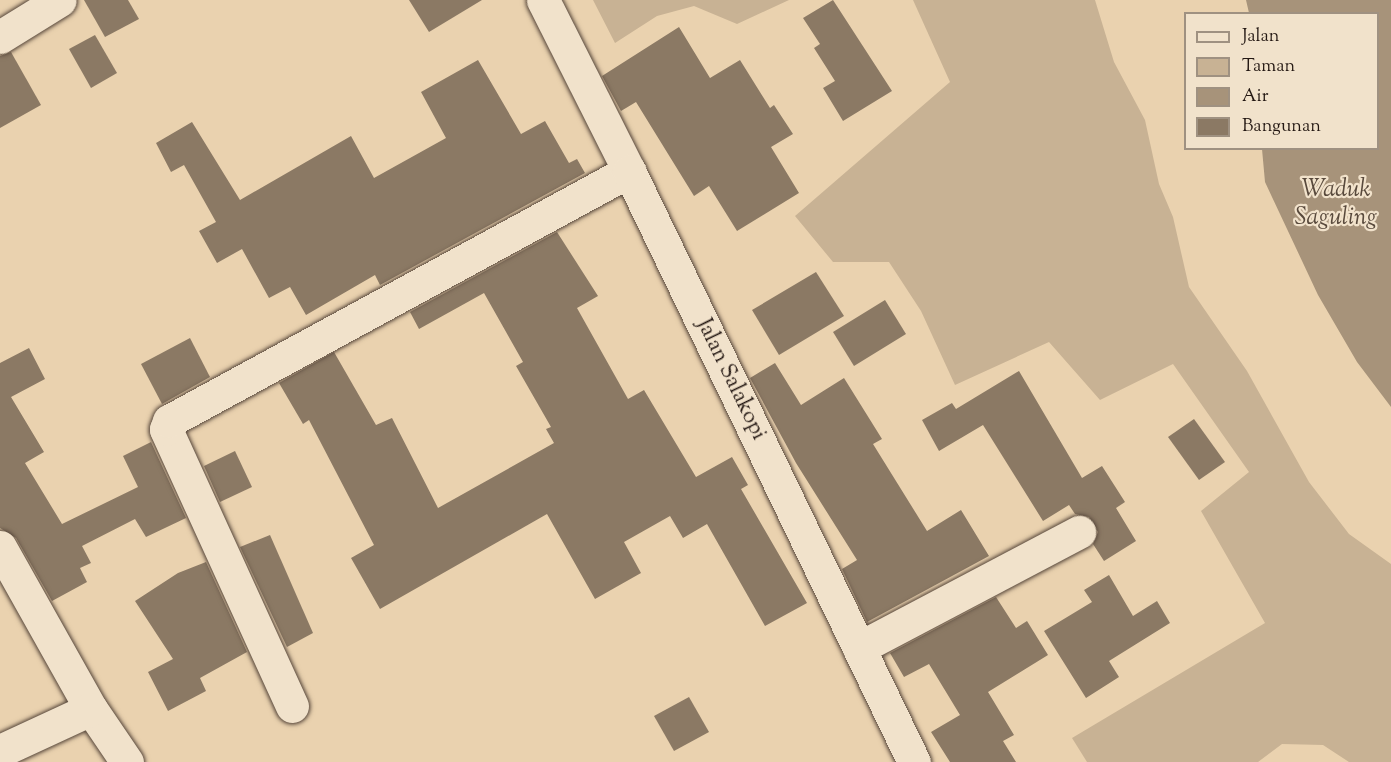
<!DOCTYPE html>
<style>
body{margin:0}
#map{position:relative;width:1391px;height:762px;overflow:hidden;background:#ead2af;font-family:"Sorts Mill Goudy",serif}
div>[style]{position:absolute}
.green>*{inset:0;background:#c8b294}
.water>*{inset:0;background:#a7937a}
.building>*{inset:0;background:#8b7964}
.roads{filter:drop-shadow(0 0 2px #56463a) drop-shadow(0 0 2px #56463a)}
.street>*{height:33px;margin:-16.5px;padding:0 16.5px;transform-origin:16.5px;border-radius:16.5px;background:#f1e2cb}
.secondary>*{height:33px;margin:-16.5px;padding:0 16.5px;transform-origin:16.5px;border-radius:16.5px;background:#f1e2cb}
span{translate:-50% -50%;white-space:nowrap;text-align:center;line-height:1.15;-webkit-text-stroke:4.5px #f1e2cb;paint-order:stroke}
.street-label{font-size:22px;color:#241813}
.water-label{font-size:24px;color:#58493c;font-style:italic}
.legend{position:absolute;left:1184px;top:12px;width:195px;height:138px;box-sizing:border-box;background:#f1e2cb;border:2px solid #9f9181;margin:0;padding:8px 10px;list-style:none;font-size:18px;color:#241813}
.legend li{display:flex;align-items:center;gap:12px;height:30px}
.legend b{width:30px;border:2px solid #9f9181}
</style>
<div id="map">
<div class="green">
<div style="clip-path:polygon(593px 0,789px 0,737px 24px,694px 6px,657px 16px,615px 43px)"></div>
<div style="clip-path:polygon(913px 0,1095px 0,1114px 62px,1145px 120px,1159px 184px,1173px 217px,1189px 287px,1247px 371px,1309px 482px,1349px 534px,1391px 564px,1391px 762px,1349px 762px,1323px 745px,1282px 744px,1258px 762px,1087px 762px,1072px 738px,1265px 623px,1201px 511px,1249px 472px,1173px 364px,1100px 400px,1049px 342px,955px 385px,921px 311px,889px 262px,833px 262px,795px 216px,950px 82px)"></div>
</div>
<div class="water">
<div style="clip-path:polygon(1246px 0,1391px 0,1391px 407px,1357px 362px,1318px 295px,1265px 182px,1262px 149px,1378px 148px,1378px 14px,1249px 13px)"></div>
</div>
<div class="building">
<div style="clip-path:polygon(84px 0,128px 0,139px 19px,105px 37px)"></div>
<div style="clip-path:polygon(409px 0,482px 0,429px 32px)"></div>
<div style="clip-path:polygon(833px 0,892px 91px,843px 121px,823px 88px,835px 81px,814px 48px,820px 44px,803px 18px)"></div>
<div style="clip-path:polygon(679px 27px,710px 78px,740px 60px,770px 108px,774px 105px,793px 134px,771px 147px,799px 193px,737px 231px,709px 186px,694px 196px,636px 102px,621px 111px,602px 76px)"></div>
<div style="clip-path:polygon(95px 35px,117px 73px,91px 88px,69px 49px)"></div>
<div style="clip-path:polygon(11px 52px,41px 105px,0 128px,0 56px)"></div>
<div style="clip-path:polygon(478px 60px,521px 134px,545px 121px,569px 163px,577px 159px,585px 173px,380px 285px,375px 275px,306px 315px,290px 287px,269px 298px,242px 249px,217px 263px,199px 231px,216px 222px,184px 165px,171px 172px,156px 143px,192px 122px,240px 200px,351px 136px,374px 178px,446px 138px,421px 92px)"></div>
<div style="clip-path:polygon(557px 232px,598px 296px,577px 308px,628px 399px,644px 390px,696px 477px,732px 457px,748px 485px,741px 489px,807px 603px,765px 626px,707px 524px,683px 538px,670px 516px,624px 542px,641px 573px,595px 599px,547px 514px,380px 609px,351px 558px,374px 545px,309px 420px,303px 424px,279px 383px,334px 352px,376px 425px,392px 418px,438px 508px,554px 443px,546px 429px,551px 427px,516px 366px,523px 362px,484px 293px,419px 329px,410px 312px)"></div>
<div style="clip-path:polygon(816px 272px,844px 316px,779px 355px,752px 310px)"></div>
<div style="clip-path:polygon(885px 300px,906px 334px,854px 366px,833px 332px)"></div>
<div style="clip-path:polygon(190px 338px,210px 377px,162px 404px,141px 364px)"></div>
<div style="clip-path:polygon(29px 348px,45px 379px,11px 397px,44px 452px,25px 463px,62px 524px,138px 487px,123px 456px,151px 442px,186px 518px,146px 537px,135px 519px,82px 546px,91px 563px,80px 568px,87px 582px,52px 601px,16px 538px,0 528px,0 363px)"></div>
<div style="clip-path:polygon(775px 363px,801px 405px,844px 378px,882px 439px,873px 444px,927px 531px,961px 510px,989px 556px,867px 622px,842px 569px,857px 560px,796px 463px,750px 378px)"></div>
<div style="clip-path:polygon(1019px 371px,1082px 478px,1102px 466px,1125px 502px,1116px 508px,1136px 541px,1104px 561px,1093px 544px,1098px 532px,1089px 517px,1075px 514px,1069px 505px,1043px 521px,983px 425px,939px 451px,922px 420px,952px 403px,956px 409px)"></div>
<div style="clip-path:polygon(1194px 419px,1225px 462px,1199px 480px,1168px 437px)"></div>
<div style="clip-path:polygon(235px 451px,252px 487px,220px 502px,204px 466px)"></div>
<div style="clip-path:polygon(270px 535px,313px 633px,287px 647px,240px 547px)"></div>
<div style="clip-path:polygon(206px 562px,247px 652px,200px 678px,206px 691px,168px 711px,148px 672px,173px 659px,135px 601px,178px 573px)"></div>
<div style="clip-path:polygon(1109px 575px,1133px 616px,1157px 601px,1170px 623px,1109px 661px,1119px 677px,1086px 698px,1044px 631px,1092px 602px,1084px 590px)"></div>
<div style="clip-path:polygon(996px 597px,1016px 628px,1027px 621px,1048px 655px,988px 692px,1014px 735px,1003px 741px,1016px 762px,950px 762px,931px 732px,960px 715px,929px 664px,904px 677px,890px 653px)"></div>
<div style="clip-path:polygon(689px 697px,709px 732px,674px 751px,654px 716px)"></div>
</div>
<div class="roads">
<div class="street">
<div style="left:0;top:37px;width:70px;rotate:-31.7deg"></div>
<div style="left:0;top:547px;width:186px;rotate:60.7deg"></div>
<div style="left:91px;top:709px;width:64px;rotate:55.8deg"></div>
<div style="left:859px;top:648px;width:249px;rotate:-27.8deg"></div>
<div style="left:292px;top:706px;width:304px;rotate:-114.5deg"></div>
<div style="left:166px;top:429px;width:9px;rotate:-69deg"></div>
<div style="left:169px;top:421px;width:524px;rotate:-28.52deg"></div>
<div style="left:0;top:751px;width:100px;rotate:-24.8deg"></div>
</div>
<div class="secondary">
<div style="left:543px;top:0;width:191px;rotate:63.3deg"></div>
<div style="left:629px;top:171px;width:656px;rotate:64.26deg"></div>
</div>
</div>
<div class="street-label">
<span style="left:730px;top:380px;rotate:64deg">Jalan Salakopi</span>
</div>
<div class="water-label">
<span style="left:1336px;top:205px">Waduk<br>Saguling</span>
</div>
<ul class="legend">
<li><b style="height:8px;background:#f1e2cb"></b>Jalan</li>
<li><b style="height:16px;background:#c8b294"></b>Taman</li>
<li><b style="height:16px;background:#a7937a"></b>Air</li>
<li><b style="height:16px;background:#8b7964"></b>Bangunan</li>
</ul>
</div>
